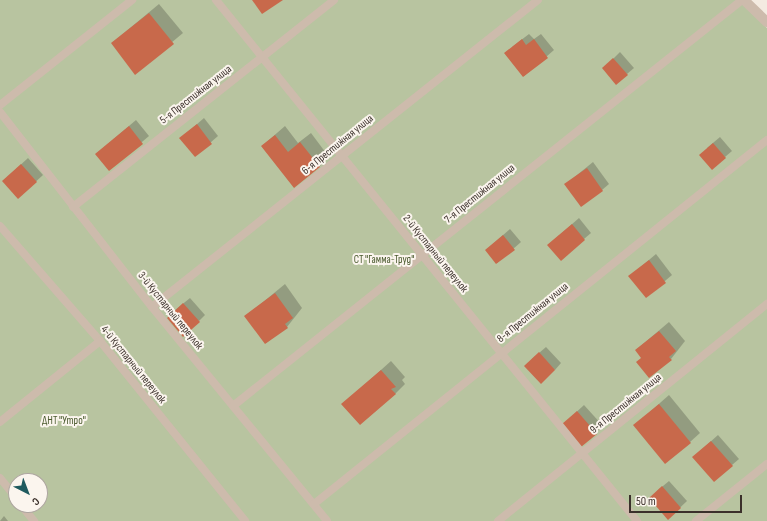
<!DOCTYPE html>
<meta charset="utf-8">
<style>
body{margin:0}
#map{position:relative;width:767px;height:521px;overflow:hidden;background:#f4ebe1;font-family:"Sofia Sans Condensed",sans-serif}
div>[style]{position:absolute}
.green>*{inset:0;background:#b8c4a0}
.shadow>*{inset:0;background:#0003}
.building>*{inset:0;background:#c8694b}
.service>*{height:8px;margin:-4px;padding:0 4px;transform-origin:4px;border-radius:4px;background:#cdbbac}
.minor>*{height:10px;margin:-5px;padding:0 5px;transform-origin:5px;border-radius:5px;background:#cdbbac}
span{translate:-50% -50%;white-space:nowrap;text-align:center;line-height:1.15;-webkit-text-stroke:4px #fbf5ee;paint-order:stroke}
.street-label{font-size:11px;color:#3b302b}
.park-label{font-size:11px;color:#4a5a2e}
.north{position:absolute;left:8px;top:473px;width:40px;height:40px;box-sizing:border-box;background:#fbf5ee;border:1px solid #aea6a0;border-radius:50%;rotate:138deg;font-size:11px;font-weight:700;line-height:16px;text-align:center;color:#3b302b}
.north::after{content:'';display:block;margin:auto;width:14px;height:18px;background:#1f5a5e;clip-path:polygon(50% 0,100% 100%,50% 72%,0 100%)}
.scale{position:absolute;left:629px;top:495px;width:113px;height:18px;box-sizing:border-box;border:2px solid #3b302b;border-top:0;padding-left:5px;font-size:12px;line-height:14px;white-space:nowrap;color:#3b302b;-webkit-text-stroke:3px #fbf5ee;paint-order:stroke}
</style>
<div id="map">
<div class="green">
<div style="clip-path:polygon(evenodd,0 0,739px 0,767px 28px,767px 521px,0 521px,0 0,16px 481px,40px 481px,40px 505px,16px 505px,16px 481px)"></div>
</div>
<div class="shadow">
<div style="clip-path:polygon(159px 4px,183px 33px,135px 73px,112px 43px)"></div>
<div style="clip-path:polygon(529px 34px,534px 39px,541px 34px,554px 50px,524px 76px,512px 47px)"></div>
<div style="clip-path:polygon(620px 52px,634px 68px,627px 74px,610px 62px)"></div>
<div style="clip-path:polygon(204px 118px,218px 136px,195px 156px,181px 138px)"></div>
<div style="clip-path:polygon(136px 120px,149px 136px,109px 170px,96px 154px)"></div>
<div style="clip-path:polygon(285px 126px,298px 143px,311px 133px,329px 157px,319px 167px,262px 146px)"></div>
<div style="clip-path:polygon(720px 137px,732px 151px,725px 157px,707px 148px)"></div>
<div style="clip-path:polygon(28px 158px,43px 175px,18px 198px,3px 181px)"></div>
<div style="clip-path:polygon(593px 162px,609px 184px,602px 190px,566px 184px)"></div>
<div style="clip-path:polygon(579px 218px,591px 233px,584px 239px,548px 245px)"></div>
<div style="clip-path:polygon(510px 229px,521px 242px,497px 263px,486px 250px)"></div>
<div style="clip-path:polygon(656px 254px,672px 275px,646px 297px,630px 276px)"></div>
<div style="clip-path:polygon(285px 284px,302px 308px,287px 327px,266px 343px,246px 316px)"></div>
<div style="clip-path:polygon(190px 298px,205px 315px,199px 321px,174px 311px)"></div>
<div style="clip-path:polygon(669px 322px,685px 341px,671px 359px,636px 350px)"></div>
<div style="clip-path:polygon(546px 347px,561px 363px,555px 370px,532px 359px)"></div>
<div style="clip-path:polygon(391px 361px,405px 377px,402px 380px,405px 384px,395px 394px,343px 404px)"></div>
<div style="clip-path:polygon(669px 395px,700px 433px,690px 442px,635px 425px)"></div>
<div style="clip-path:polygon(584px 405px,603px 426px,581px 446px,570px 418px)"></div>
<div style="clip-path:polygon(718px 435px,739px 459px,732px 465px,700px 451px)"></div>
<div style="clip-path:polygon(669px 481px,687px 501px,668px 519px,657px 491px)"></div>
<div style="clip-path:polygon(4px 516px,8px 521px,0 521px)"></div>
</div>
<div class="building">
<div style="clip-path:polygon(252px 0,283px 0,262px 14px)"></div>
<div style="clip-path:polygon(149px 13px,174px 44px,135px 75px,111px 43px)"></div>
<div style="clip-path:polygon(522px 39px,526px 45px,534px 39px,548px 58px,523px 77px,504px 53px)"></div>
<div style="clip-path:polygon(613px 58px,628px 75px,616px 85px,602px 68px)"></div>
<div style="clip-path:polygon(197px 124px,212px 144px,195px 157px,179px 138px)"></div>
<div style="clip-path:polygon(129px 126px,143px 144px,109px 171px,95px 154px)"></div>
<div style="clip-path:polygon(275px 135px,288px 152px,300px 142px,320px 167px,294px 188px,261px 146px)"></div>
<div style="clip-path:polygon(713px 143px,726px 158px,712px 170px,699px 155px)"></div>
<div style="clip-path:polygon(21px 164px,37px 182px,18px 199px,2px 181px)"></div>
<div style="clip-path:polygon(587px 168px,603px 191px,581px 207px,564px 184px)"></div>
<div style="clip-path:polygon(572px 224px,585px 240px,561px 261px,547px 245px)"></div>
<div style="clip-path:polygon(503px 235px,515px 250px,496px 264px,485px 250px)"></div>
<div style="clip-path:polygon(649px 260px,666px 283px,646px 298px,628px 276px)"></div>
<div style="clip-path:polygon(275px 293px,293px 318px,285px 324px,288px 328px,265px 344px,244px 316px)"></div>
<div style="clip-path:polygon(183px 303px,200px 322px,183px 337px,167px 318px)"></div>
<div style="clip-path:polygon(659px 331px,676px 351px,669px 357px,672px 360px,649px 378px,636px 362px,641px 358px,635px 350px)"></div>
<div style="clip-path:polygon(539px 352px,555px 370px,541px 384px,524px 366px)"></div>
<div style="clip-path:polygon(381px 370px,396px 387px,391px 389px,396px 394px,360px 425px,341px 404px)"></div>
<div style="clip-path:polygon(659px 404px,691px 443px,665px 464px,633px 425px)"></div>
<div style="clip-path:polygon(577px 411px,597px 434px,581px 447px,562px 424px)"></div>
<div style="clip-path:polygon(711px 441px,733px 466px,714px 482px,692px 457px)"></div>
<div style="clip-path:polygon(662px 486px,681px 508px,668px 520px,649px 498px)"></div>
</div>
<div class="service">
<div style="left:216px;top:0;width:670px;rotate:51.06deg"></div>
<div style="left:0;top:105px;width:169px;rotate:-38.5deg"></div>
<div style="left:0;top:112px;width:247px;rotate:52.1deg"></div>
<div style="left:152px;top:307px;width:276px;rotate:50.7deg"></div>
<div style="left:73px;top:207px;width:333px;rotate:-38.4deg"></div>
<div style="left:0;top:226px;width:152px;rotate:49deg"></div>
<div style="left:100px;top:341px;width:231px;rotate:51.1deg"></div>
<div style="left:152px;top:307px;width:493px;rotate:-38.5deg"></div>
<div style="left:233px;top:406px;width:651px;rotate:-38.58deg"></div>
<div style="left:0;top:422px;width:129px;rotate:-39deg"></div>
<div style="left:0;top:478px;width:26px;rotate:51deg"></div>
<div style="left:314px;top:504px;width:581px;rotate:-38.78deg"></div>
<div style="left:21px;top:505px;width:21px;rotate:51deg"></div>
<div style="left:498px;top:521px;width:346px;rotate:-38.9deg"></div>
<div style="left:696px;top:521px;width:91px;rotate:-38.8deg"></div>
</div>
<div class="minor">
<div style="left:744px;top:0;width:32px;rotate:44deg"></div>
</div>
<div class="street-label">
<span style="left:196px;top:95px;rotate:-38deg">5-я Престижная улица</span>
<span style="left:338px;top:145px;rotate:-39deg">6-я Престижная улица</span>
<span style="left:480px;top:194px;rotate:-39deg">7-я Престижная улица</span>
<span style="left:435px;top:254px;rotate:51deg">2-й Кустарный переулок</span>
<span style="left:170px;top:311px;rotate:51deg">3-й Кустарный переулок</span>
<span style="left:533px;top:313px;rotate:-39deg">8-я Престижная улица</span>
<span style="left:133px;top:365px;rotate:51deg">4-й Кустарный переулок</span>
<span style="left:626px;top:404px;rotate:-39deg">9-я Престижная улица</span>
</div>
<div class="park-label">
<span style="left:384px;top:260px">СТ "Гамма-Труд"</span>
<span style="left:64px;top:421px">ДНТ "Утро"</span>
</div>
<div class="north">С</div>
<div class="scale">50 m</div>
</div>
